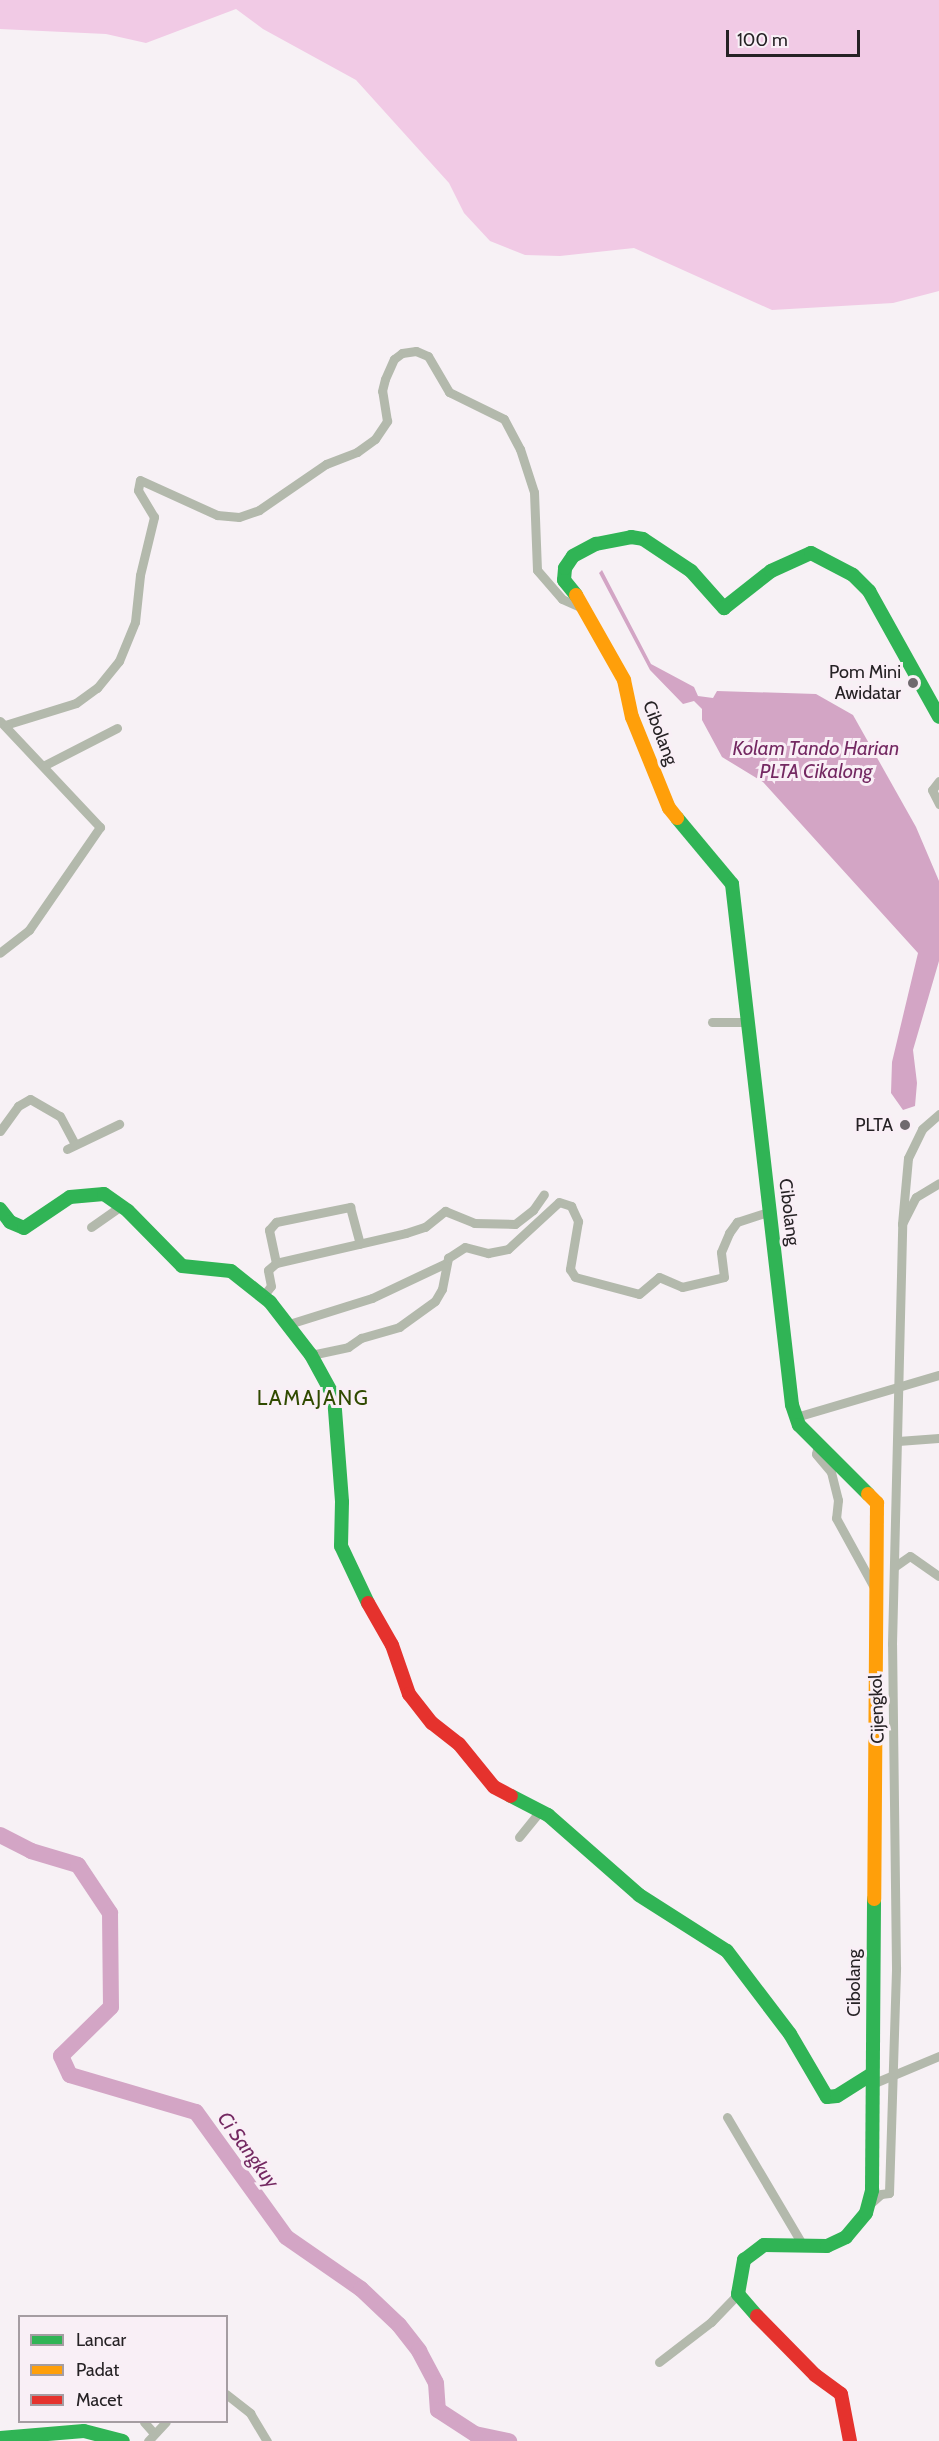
<!DOCTYPE html>
<style>
body{margin:0}
#map{position:relative;width:939px;height:2441px;overflow:hidden;background:#f7f1f5;font-family:Cabin,sans-serif}
div>[style]{position:absolute}
.forest>*{inset:0;background:#f1cae5}
.water>*{inset:0;background:#d3a5c5}
.river>*{height:16px;margin:-8px;padding:0 8px;transform-origin:8px;border-radius:8px;background:#d3a5c5}
.street>*{height:9px;margin:-4.5px;padding:0 4.5px;transform-origin:4.5px;border-radius:4.5px;background:#b3b9ac}
.fast>*{height:14px;margin:-7px;padding:0 7px;transform-origin:7px;border-radius:7px;background:#30b455}
.slow>*{height:14px;margin:-7px;padding:0 7px;transform-origin:7px;border-radius:7px;background:#ff9f0a}
.jam>*{height:14px;margin:-7px;padding:0 7px;transform-origin:7px;border-radius:7px;background:#e5322d}
.dots>*{width:16px;height:16px;translate:-50% -50%;box-sizing:border-box;border:3px solid #f9eff6;border-radius:50%}
span{translate:-50% -50%;white-space:nowrap;text-align:center;line-height:1.15;-webkit-text-stroke:6px #f9eff6;paint-order:stroke}
.poi-label{font-size:18px;color:#262225}
.right{translate:-100% -50%;text-align:right}
.street-label{font-size:18px;color:#262225}
.water-label{font-size:20px;color:#742962;font-style:italic}
.quarter-label{font-size:21px;color:#304a00;letter-spacing:1.5px}
.legend{position:absolute;left:18px;top:2315px;width:210px;height:108px;box-sizing:border-box;background:#f9eff6;border:2px solid #a59da2;margin:0;padding:8px 10px;list-style:none;font-size:18px;color:#262225}
.legend li{display:flex;align-items:center;gap:12px;height:30px}
.legend b{width:30px;border:2px solid #a59da2}
.scale{position:absolute;left:726px;top:30px;width:134px;height:27px;box-sizing:border-box;border:3px solid #262225;border-top:0;padding-left:8px;font-size:18px;line-height:21px;white-space:nowrap;color:#262225;-webkit-text-stroke:4px #f9eff6;paint-order:stroke}
</style>
<div id="map">
<div class="forest">
<div style="clip-path:polygon(0 0,939px 0,939px 291px,893px 303px,772px 310px,634px 248px,560px 256px,525px 255px,490px 241px,464px 213px,449px 183px,356px 80px,263px 29px,236px 9px,146px 43px,106px 34px,0 29px)"></div>
</div>
<div class="water">
<div style="clip-path:polygon(602px 570px,651px 664px,694px 687px,698px 696px,713px 698px,717px 691px,816px 694px,853px 715px,916px 827px,939px 881px,939px 961px,913px 1050px,917px 1083px,915px 1106px,903px 1110px,891px 1093px,892px 1062px,918px 953px,763px 782px,722px 757px,702px 720px,702px 709px,694px 701px,683px 704px,650px 670px,599px 573px)"></div>
</div>
<div class="river">
<div style="left:0;top:1835px;width:35px;rotate:27deg"></div>
<div style="left:31px;top:1851px;width:49px;rotate:16.6deg"></div>
<div style="left:78px;top:1865px;width:58px;rotate:56.3deg"></div>
<div style="left:110px;top:1913px;width:94px;rotate:89.4deg"></div>
<div style="left:111px;top:2007px;width:70px;rotate:135.6deg"></div>
<div style="left:61px;top:2056px;width:21px;rotate:65deg"></div>
<div style="left:70px;top:2075px;width:131px;rotate:16.4deg"></div>
<div style="left:196px;top:2112px;width:154px;rotate:54.2deg"></div>
<div style="left:286px;top:2237px;width:91px;rotate:34.7deg"></div>
<div style="left:361px;top:2289px;width:52px;rotate:43.5deg"></div>
<div style="left:399px;top:2325px;width:33px;rotate:52deg"></div>
<div style="left:419px;top:2351px;width:36px;rotate:62deg"></div>
<div style="left:436px;top:2383px;width:27px;rotate:86deg"></div>
<div style="left:438px;top:2410px;width:44px;rotate:33deg"></div>
<div style="left:475px;top:2434px;width:35px;rotate:12deg"></div>
</div>
<div class="street">
<div style="left:0;top:721px;width:146px;rotate:46.7deg"></div>
<div style="left:100px;top:827px;width:125px;rotate:124.6deg"></div>
<div style="left:29px;top:930px;width:37px;rotate:142deg"></div>
<div style="left:5px;top:725px;width:74px;rotate:-17.2deg"></div>
<div style="left:76px;top:703px;width:26px;rotate:-36deg"></div>
<div style="left:97px;top:688px;width:35px;rotate:-51deg"></div>
<div style="left:119px;top:661px;width:42px;rotate:-67.7deg"></div>
<div style="left:135px;top:622px;width:47px;rotate:-83.9deg"></div>
<div style="left:140px;top:575px;width:60px;rotate:-76.4deg"></div>
<div style="left:154px;top:517px;width:31px;rotate:-121deg"></div>
<div style="left:138px;top:490px;width:10px;rotate:-79deg"></div>
<div style="left:140px;top:480px;width:85px;rotate:24.4deg"></div>
<div style="left:217px;top:515px;width:22px;rotate:5deg"></div>
<div style="left:239px;top:517px;width:21px;rotate:-19deg"></div>
<div style="left:259px;top:510px;width:81px;rotate:-34.5deg"></div>
<div style="left:326px;top:464px;width:33px;rotate:-21deg"></div>
<div style="left:357px;top:452px;width:22px;rotate:-36deg"></div>
<div style="left:375px;top:439px;width:22px;rotate:-56deg"></div>
<div style="left:387px;top:421px;width:30px;rotate:-99deg"></div>
<div style="left:382px;top:391px;width:12px;rotate:-76deg"></div>
<div style="left:385px;top:379px;width:22px;rotate:-66deg"></div>
<div style="left:394px;top:359px;width:10px;rotate:-37deg"></div>
<div style="left:402px;top:353px;width:14px;rotate:-8deg"></div>
<div style="left:416px;top:351px;width:13px;rotate:23deg"></div>
<div style="left:428px;top:356px;width:42px;rotate:59.7deg"></div>
<div style="left:449px;top:392px;width:61px;rotate:26.1deg"></div>
<div style="left:504px;top:419px;width:34px;rotate:62deg"></div>
<div style="left:520px;top:449px;width:45px;rotate:72deg"></div>
<div style="left:534px;top:492px;width:78px;rotate:87.8deg"></div>
<div style="left:537px;top:570px;width:38px;rotate:49deg"></div>
<div style="left:562px;top:599px;width:27px;rotate:24deg"></div>
<div style="left:45px;top:765px;width:81px;rotate:-27.2deg"></div>
<div style="left:939px;top:781px;width:11px;rotate:128deg"></div>
<div style="left:932px;top:790px;width:16px;rotate:63deg"></div>
<div style="left:712px;top:1022px;width:36px"></div>
<div style="left:0;top:1131px;width:31px;rotate:-54deg"></div>
<div style="left:18px;top:1106px;width:14px;rotate:-30deg"></div>
<div style="left:30px;top:1099px;width:34px;rotate:30deg"></div>
<div style="left:60px;top:1116px;width:32px;rotate:62deg"></div>
<div style="left:67px;top:1149px;width:58px;rotate:-25.7deg"></div>
<div style="left:902px;top:1224px;width:30px;rotate:-63deg"></div>
<div style="left:916px;top:1197px;width:27px;rotate:-31deg"></div>
<div style="left:91px;top:1227px;width:37px;rotate:-35deg"></div>
<div style="left:276px;top:1263px;width:34px;rotate:-102deg"></div>
<div style="left:269px;top:1230px;width:11px;rotate:-49deg"></div>
<div style="left:276px;top:1222px;width:76px;rotate:-11.5deg"></div>
<div style="left:350px;top:1207px;width:38px;rotate:75deg"></div>
<div style="left:264px;top:1295px;width:11px;rotate:-52deg"></div>
<div style="left:271px;top:1286px;width:16px;rotate:-101deg"></div>
<div style="left:268px;top:1270px;width:11px;rotate:-41deg"></div>
<div style="left:276px;top:1263px;width:133px;rotate:-13deg"></div>
<div style="left:406px;top:1233px;width:20px;rotate:-18deg"></div>
<div style="left:425px;top:1227px;width:26px;rotate:-39deg"></div>
<div style="left:445px;top:1211px;width:31px;rotate:22deg"></div>
<div style="left:474px;top:1223px;width:41px;rotate:1.4deg"></div>
<div style="left:515px;top:1224px;width:23px;rotate:-38deg"></div>
<div style="left:533px;top:1210px;width:19px;rotate:-55deg"></div>
<div style="left:289px;top:1324px;width:87px;rotate:-17.4deg"></div>
<div style="left:372px;top:1298px;width:82px;rotate:-25.3deg"></div>
<div style="left:311px;top:1355px;width:38px;rotate:-12deg"></div>
<div style="left:348px;top:1347px;width:16px;rotate:-35deg"></div>
<div style="left:361px;top:1338px;width:40px;rotate:-16deg"></div>
<div style="left:399px;top:1327px;width:44px;rotate:-35.8deg"></div>
<div style="left:435px;top:1301px;width:14px;rotate:-60deg"></div>
<div style="left:442px;top:1289px;width:32px;rotate:-79deg"></div>
<div style="left:448px;top:1258px;width:20px;rotate:-33deg"></div>
<div style="left:465px;top:1247px;width:24px;rotate:15deg"></div>
<div style="left:488px;top:1253px;width:20px;rotate:-11deg"></div>
<div style="left:508px;top:1249px;width:69px;rotate:-42.7deg"></div>
<div style="left:559px;top:1202px;width:13px;rotate:18deg"></div>
<div style="left:571px;top:1206px;width:17px;rotate:65deg"></div>
<div style="left:578px;top:1221px;width:49px;rotate:99.5deg"></div>
<div style="left:570px;top:1269px;width:9px;rotate:58deg"></div>
<div style="left:575px;top:1277px;width:66px;rotate:14.9deg"></div>
<div style="left:639px;top:1294px;width:26px;rotate:-40deg"></div>
<div style="left:659px;top:1277px;width:25px;rotate:23deg"></div>
<div style="left:682px;top:1287px;width:43px;rotate:-13.4deg"></div>
<div style="left:724px;top:1277px;width:25px;rotate:-97deg"></div>
<div style="left:721px;top:1252px;width:21px;rotate:-67deg"></div>
<div style="left:729px;top:1233px;width:14px;rotate:-54deg"></div>
<div style="left:737px;top:1222px;width:36px;rotate:-18deg"></div>
<div style="left:796px;top:1417px;width:149px;rotate:-16.4deg"></div>
<div style="left:898px;top:1441px;width:41px;rotate:-4.2deg"></div>
<div style="left:818px;top:1444px;width:10px;rotate:101deg"></div>
<div style="left:816px;top:1454px;width:23px;rotate:50deg"></div>
<div style="left:831px;top:1472px;width:29px;rotate:76deg"></div>
<div style="left:838px;top:1500px;width:18px;rotate:96deg"></div>
<div style="left:836px;top:1518px;width:81px;rotate:61.2deg"></div>
<div style="left:894px;top:1567px;width:19px;rotate:-35deg"></div>
<div style="left:910px;top:1556px;width:35px;rotate:35deg"></div>
<div style="left:519px;top:1837px;width:33px;rotate:-51deg"></div>
<div style="left:872px;top:2084px;width:73px;rotate:-22.7deg"></div>
<div style="left:727px;top:2117px;width:147px;rotate:59.4deg"></div>
<div style="left:871px;top:2203px;width:13px;rotate:-42deg"></div>
<div style="left:881px;top:2194px;width:8px;rotate:-7deg"></div>
<div style="left:889px;top:2193px;width:226px;rotate:-88.2deg"></div>
<div style="left:896px;top:1967px;width:323px;rotate:-90.7deg"></div>
<div style="left:892px;top:1644px;width:420px;rotate:-88.6deg"></div>
<div style="left:902px;top:1224px;width:66px;rotate:-84.8deg"></div>
<div style="left:908px;top:1158px;width:32px;rotate:-64deg"></div>
<div style="left:922px;top:1129px;width:23px;rotate:-41deg"></div>
<div style="left:659px;top:2362px;width:66px;rotate:-37.6deg"></div>
<div style="left:711px;top:2322px;width:39px;rotate:-46deg"></div>
<div style="left:226px;top:2394px;width:31px;rotate:38deg"></div>
<div style="left:250px;top:2413px;width:33px;rotate:59deg"></div>
<div style="left:144px;top:2422px;width:15px;rotate:48deg"></div>
<div style="left:148px;top:2441px;width:26px;rotate:-47deg"></div>
</div>
<div class="fast">
<div style="left:576px;top:595px;width:19px;rotate:-129deg"></div>
<div style="left:564px;top:580px;width:12px;rotate:-85deg"></div>
<div style="left:565px;top:568px;width:14px;rotate:-56deg"></div>
<div style="left:573px;top:556px;width:26px;rotate:-28deg"></div>
<div style="left:596px;top:544px;width:36px;rotate:-11deg"></div>
<div style="left:631px;top:537px;width:12px;rotate:9deg"></div>
<div style="left:643px;top:539px;width:58px;rotate:33.7deg"></div>
<div style="left:691px;top:571px;width:50px;rotate:48.3deg"></div>
<div style="left:724px;top:608px;width:60px;rotate:-38.2deg"></div>
<div style="left:771px;top:571px;width:44px;rotate:-24.2deg"></div>
<div style="left:811px;top:553px;width:47px;rotate:27.6deg"></div>
<div style="left:853px;top:575px;width:23px;rotate:45deg"></div>
<div style="left:869px;top:591px;width:144px;rotate:60.9deg"></div>
<div style="left:677px;top:818px;width:86px;rotate:50.2deg"></div>
<div style="left:732px;top:884px;width:524px;rotate:83.43deg"></div>
<div style="left:792px;top:1405px;width:21px;rotate:71deg"></div>
<div style="left:799px;top:1425px;width:98px;rotate:45deg"></div>
<div style="left:0;top:1209px;width:16px;rotate:52deg"></div>
<div style="left:10px;top:1222px;width:15px;rotate:23deg"></div>
<div style="left:24px;top:1228px;width:55px;rotate:-34deg"></div>
<div style="left:70px;top:1197px;width:34px;rotate:-5deg"></div>
<div style="left:104px;top:1194px;width:29px;rotate:35deg"></div>
<div style="left:128px;top:1211px;width:77px;rotate:45.5deg"></div>
<div style="left:182px;top:1266px;width:49px;rotate:5.8deg"></div>
<div style="left:231px;top:1271px;width:50px;rotate:38.5deg"></div>
<div style="left:270px;top:1302px;width:67px;rotate:52.3deg"></div>
<div style="left:311px;top:1355px;width:48px;rotate:61.3deg"></div>
<div style="left:334px;top:1397px;width:105px;rotate:85.6deg"></div>
<div style="left:342px;top:1502px;width:44px;rotate:91.3deg"></div>
<div style="left:341px;top:1546px;width:63px;rotate:64.7deg"></div>
<div style="left:511px;top:1796px;width:42px;rotate:27.2deg"></div>
<div style="left:548px;top:1815px;width:121px;rotate:41.3deg"></div>
<div style="left:639px;top:1895px;width:104px;rotate:32.5deg"></div>
<div style="left:727px;top:1951px;width:104px;rotate:52.8deg"></div>
<div style="left:790px;top:2034px;width:73px;rotate:59.6deg"></div>
<div style="left:827px;top:2097px;width:10px;rotate:-6deg"></div>
<div style="left:837px;top:2096px;width:41px;rotate:-32.2deg"></div>
<div style="left:757px;top:2316px;width:29px;rotate:-131deg"></div>
<div style="left:738px;top:2294px;width:35px;rotate:-80deg"></div>
<div style="left:744px;top:2260px;width:25px;rotate:-37deg"></div>
<div style="left:764px;top:2245px;width:63px;rotate:0.9deg"></div>
<div style="left:827px;top:2246px;width:21px;rotate:-25deg"></div>
<div style="left:846px;top:2237px;width:31px;rotate:-50deg"></div>
<div style="left:866px;top:2213px;width:24px;rotate:-75deg"></div>
<div style="left:872px;top:2190px;width:291px;rotate:-89.6deg"></div>
<div style="left:0;top:2438px;width:84px;rotate:-4.8deg"></div>
<div style="left:84px;top:2431px;width:40px;rotate:14.4deg"></div>
</div>
<div class="slow">
<div style="left:576px;top:595px;width:98px;rotate:60.5deg"></div>
<div style="left:624px;top:680px;width:38px;rotate:78deg"></div>
<div style="left:632px;top:717px;width:98px;rotate:67.9deg"></div>
<div style="left:669px;top:808px;width:13px;rotate:51deg"></div>
<div style="left:868px;top:1494px;width:13px;rotate:45deg"></div>
<div style="left:877px;top:1503px;width:396px;rotate:90.4deg"></div>
</div>
<div class="jam">
<div style="left:368px;top:1603px;width:48px;rotate:60.3deg"></div>
<div style="left:392px;top:1645px;width:52px;rotate:70.9deg"></div>
<div style="left:409px;top:1694px;width:37px;rotate:52deg"></div>
<div style="left:432px;top:1723px;width:34px;rotate:38deg"></div>
<div style="left:459px;top:1744px;width:55px;rotate:50.9deg"></div>
<div style="left:494px;top:1787px;width:19px;rotate:28deg"></div>
<div style="left:757px;top:2316px;width:83px;rotate:45.5deg"></div>
<div style="left:815px;top:2375px;width:32px;rotate:36deg"></div>
<div style="left:841px;top:2394px;width:48px;rotate:79.2deg"></div>
</div>
<div class="dots">
<div style="left:913px;top:683px;background:#6f6a6e"></div>
<div style="left:905px;top:1125px;background:#6f6a6e"></div>
</div>
<div class="poi-label">
<span class="right" style="left:901px;top:683px">Pom Mini<br>Awidatar</span>
<span class="right" style="left:893px;top:1125px">PLTA</span>
</div>
<div class="street-label">
<span style="left:660px;top:733px;rotate:69deg">Cibolang</span>
<span style="left:789px;top:1212px;rotate:83deg">Cibolang</span>
<span style="left:877px;top:1709px;rotate:-92deg">Cijengkol</span>
<span style="left:854px;top:1983px;rotate:-90deg">Cibolang</span>
</div>
<div class="water-label">
<span style="left:816px;top:760px">Kolam Tando Harian<br>PLTA Cikalong</span>
<span style="left:248px;top:2150px;rotate:54deg">Ci Sangkuy</span>
</div>
<div class="quarter-label">
<span style="left:313px;top:1398px">LAMAJANG</span>
</div>
<ul class="legend">
<li><b style="height:8px;background:#30b455"></b>Lancar</li>
<li><b style="height:8px;background:#ff9f0a"></b>Padat</li>
<li><b style="height:8px;background:#e5322d"></b>Macet</li>
</ul>
<div class="scale">100 m</div>
</div>
